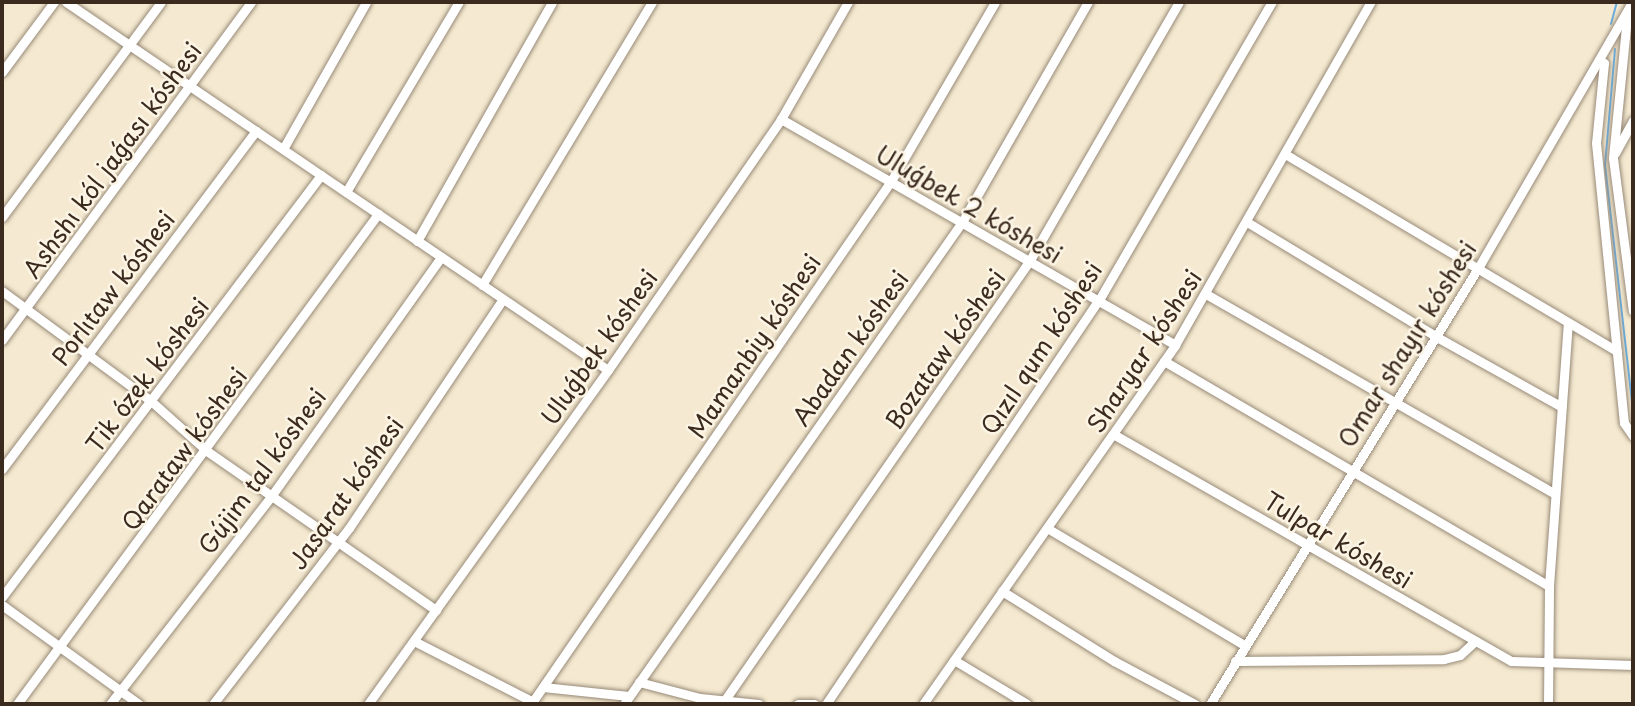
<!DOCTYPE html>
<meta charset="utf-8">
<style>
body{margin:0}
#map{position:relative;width:1635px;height:706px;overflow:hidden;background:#f5ead1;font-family:"Playpen Sans",sans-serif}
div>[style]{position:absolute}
.stream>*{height:2px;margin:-1px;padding:0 1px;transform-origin:1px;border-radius:1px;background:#69acde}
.roads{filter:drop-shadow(0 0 2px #988a78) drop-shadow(0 0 2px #988a78)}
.minor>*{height:9px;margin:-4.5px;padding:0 4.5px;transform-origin:4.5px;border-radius:4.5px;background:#fff}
span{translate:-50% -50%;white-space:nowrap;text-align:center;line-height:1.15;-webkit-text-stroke:5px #fcf5e5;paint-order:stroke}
.street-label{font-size:24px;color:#3b2a1e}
.frame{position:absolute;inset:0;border:4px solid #3b2a1e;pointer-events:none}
</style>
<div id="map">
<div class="stream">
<div style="left:1611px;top:24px;width:23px;rotate:-75deg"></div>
<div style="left:1615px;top:49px;width:116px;rotate:94.9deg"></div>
<div style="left:1605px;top:165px;width:248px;rotate:83.5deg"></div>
</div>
<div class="roads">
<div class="minor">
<div style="left:66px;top:2px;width:655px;rotate:34.18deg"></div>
<div style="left:1627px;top:17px;width:142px;rotate:95.7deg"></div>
<div style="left:1613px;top:158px;width:154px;rotate:82.6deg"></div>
<div style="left:1600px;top:60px;width:5px;rotate:37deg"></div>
<div style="left:1604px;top:63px;width:80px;rotate:95.7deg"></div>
<div style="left:1596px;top:143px;width:281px;rotate:84.3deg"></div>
<div style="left:1624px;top:423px;width:16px;rotate:55deg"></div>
<div style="left:2px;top:72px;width:87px;rotate:-53.4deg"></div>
<div style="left:781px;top:119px;width:454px;rotate:29.8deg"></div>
<div style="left:283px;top:149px;width:169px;rotate:-60.5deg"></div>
<div style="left:1615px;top:153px;width:37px;rotate:-61deg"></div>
<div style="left:1285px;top:154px;width:386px;rotate:30.7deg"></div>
<div style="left:346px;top:192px;width:221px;rotate:-59.3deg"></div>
<div style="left:2px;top:217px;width:267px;rotate:-53.5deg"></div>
<div style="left:1247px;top:222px;width:220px;rotate:31.2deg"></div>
<div style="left:1435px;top:336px;width:145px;rotate:29.2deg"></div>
<div style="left:417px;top:241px;width:274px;rotate:-60.5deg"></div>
<div style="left:482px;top:285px;width:330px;rotate:-59deg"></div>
<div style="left:2px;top:291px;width:185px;rotate:36.4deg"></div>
<div style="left:151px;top:401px;width:75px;rotate:41.8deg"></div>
<div style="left:207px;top:451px;width:279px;rotate:34.8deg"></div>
<div style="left:1206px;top:294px;width:402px;rotate:29.8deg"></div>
<div style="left:2px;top:340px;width:420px;rotate:-53.6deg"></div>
<div style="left:1164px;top:361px;width:446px;rotate:30.3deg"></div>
<div style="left:1113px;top:434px;width:458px;rotate:29.7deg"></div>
<div style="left:1511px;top:661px;width:122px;rotate:1.9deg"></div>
<div style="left:2px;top:469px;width:423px;rotate:-53.1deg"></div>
<div style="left:1047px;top:528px;width:229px;rotate:30.7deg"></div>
<div style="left:1002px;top:591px;width:132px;rotate:32deg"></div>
<div style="left:1114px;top:661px;width:92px;rotate:28deg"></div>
<div style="left:2px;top:597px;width:529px;rotate:-52.91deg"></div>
<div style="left:2px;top:605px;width:169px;rotate:35.9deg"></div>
<div style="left:414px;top:641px;width:134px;rotate:27.1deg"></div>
<div style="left:954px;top:660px;width:85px;rotate:31.1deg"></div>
<div style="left:1235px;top:661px;width:209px;rotate:-0.5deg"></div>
<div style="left:1444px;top:659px;width:16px;rotate:-14deg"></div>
<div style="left:1460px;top:655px;width:21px;rotate:-43deg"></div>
<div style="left:639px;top:682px;width:63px;rotate:14.7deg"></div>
<div style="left:700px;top:698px;width:59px;rotate:5.8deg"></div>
<div style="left:543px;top:687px;width:86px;rotate:6deg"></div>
<div style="left:17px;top:704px;width:609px;rotate:-53.62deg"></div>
<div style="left:110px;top:704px;width:264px;rotate:-52.2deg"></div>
<div style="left:272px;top:495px;width:292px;rotate:-54.6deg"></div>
<div style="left:213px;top:704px;width:222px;rotate:-52.3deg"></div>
<div style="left:349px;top:528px;width:276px;rotate:-56.1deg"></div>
<div style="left:368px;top:704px;width:411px;rotate:-54.3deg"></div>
<div style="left:608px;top:370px;width:305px;rotate:-55.4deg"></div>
<div style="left:781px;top:119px;width:135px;rotate:-60.2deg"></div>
<div style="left:531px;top:704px;width:635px;rotate:-55.46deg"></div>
<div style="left:891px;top:181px;width:207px;rotate:-59.8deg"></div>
<div style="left:624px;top:704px;width:589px;rotate:-54.96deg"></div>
<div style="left:962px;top:222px;width:254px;rotate:-60.2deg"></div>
<div style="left:722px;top:704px;width:540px;rotate:-55.25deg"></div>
<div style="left:1030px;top:260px;width:298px;rotate:-60deg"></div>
<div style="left:798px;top:704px;width:16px"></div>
<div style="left:826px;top:704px;width:488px;rotate:-56deg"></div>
<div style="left:1099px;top:300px;width:345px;rotate:-59.9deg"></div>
<div style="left:923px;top:704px;width:439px;rotate:-54.9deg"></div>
<div style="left:1175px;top:345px;width:395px;rotate:-60.3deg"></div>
<div style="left:1210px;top:704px;width:512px;rotate:-58.42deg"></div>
<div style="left:1478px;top:268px;width:307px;rotate:-59.9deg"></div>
<div style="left:1548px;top:704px;width:118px;rotate:-89.5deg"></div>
<div style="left:1549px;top:586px;width:263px;rotate:-85.9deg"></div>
</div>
</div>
<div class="street-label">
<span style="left:112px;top:160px;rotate:-54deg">Ashshı kól jaǵası kóshesi</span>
<span style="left:969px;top:204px;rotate:30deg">Uluǵbek 2 kóshesi</span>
<span style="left:113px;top:288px;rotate:-53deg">Porlıtaw kóshesi</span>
<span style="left:1407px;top:344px;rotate:-58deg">Omar shayır kóshesi</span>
<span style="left:754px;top:346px;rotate:-56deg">Mamanbiy kóshesi</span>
<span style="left:599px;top:347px;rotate:-55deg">Uluǵbek kóshesi</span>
<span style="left:850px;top:348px;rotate:-55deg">Abadan kóshesi</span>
<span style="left:1041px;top:348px;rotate:-57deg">Qızıl qum kóshesi</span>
<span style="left:945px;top:349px;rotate:-55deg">Bozataw kóshesi</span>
<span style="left:1144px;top:351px;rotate:-57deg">Sharyar kóshesi</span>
<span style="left:147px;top:375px;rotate:-53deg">Tik ózek kóshesi</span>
<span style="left:184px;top:449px;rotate:-54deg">Qarataw kóshesi</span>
<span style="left:262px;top:471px;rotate:-54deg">Gújim tal kóshesi</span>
<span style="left:346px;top:493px;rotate:-55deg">Jasarat kóshesi</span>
<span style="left:1338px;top:540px;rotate:30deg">Tulpar kóshesi</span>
</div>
<div class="frame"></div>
</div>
